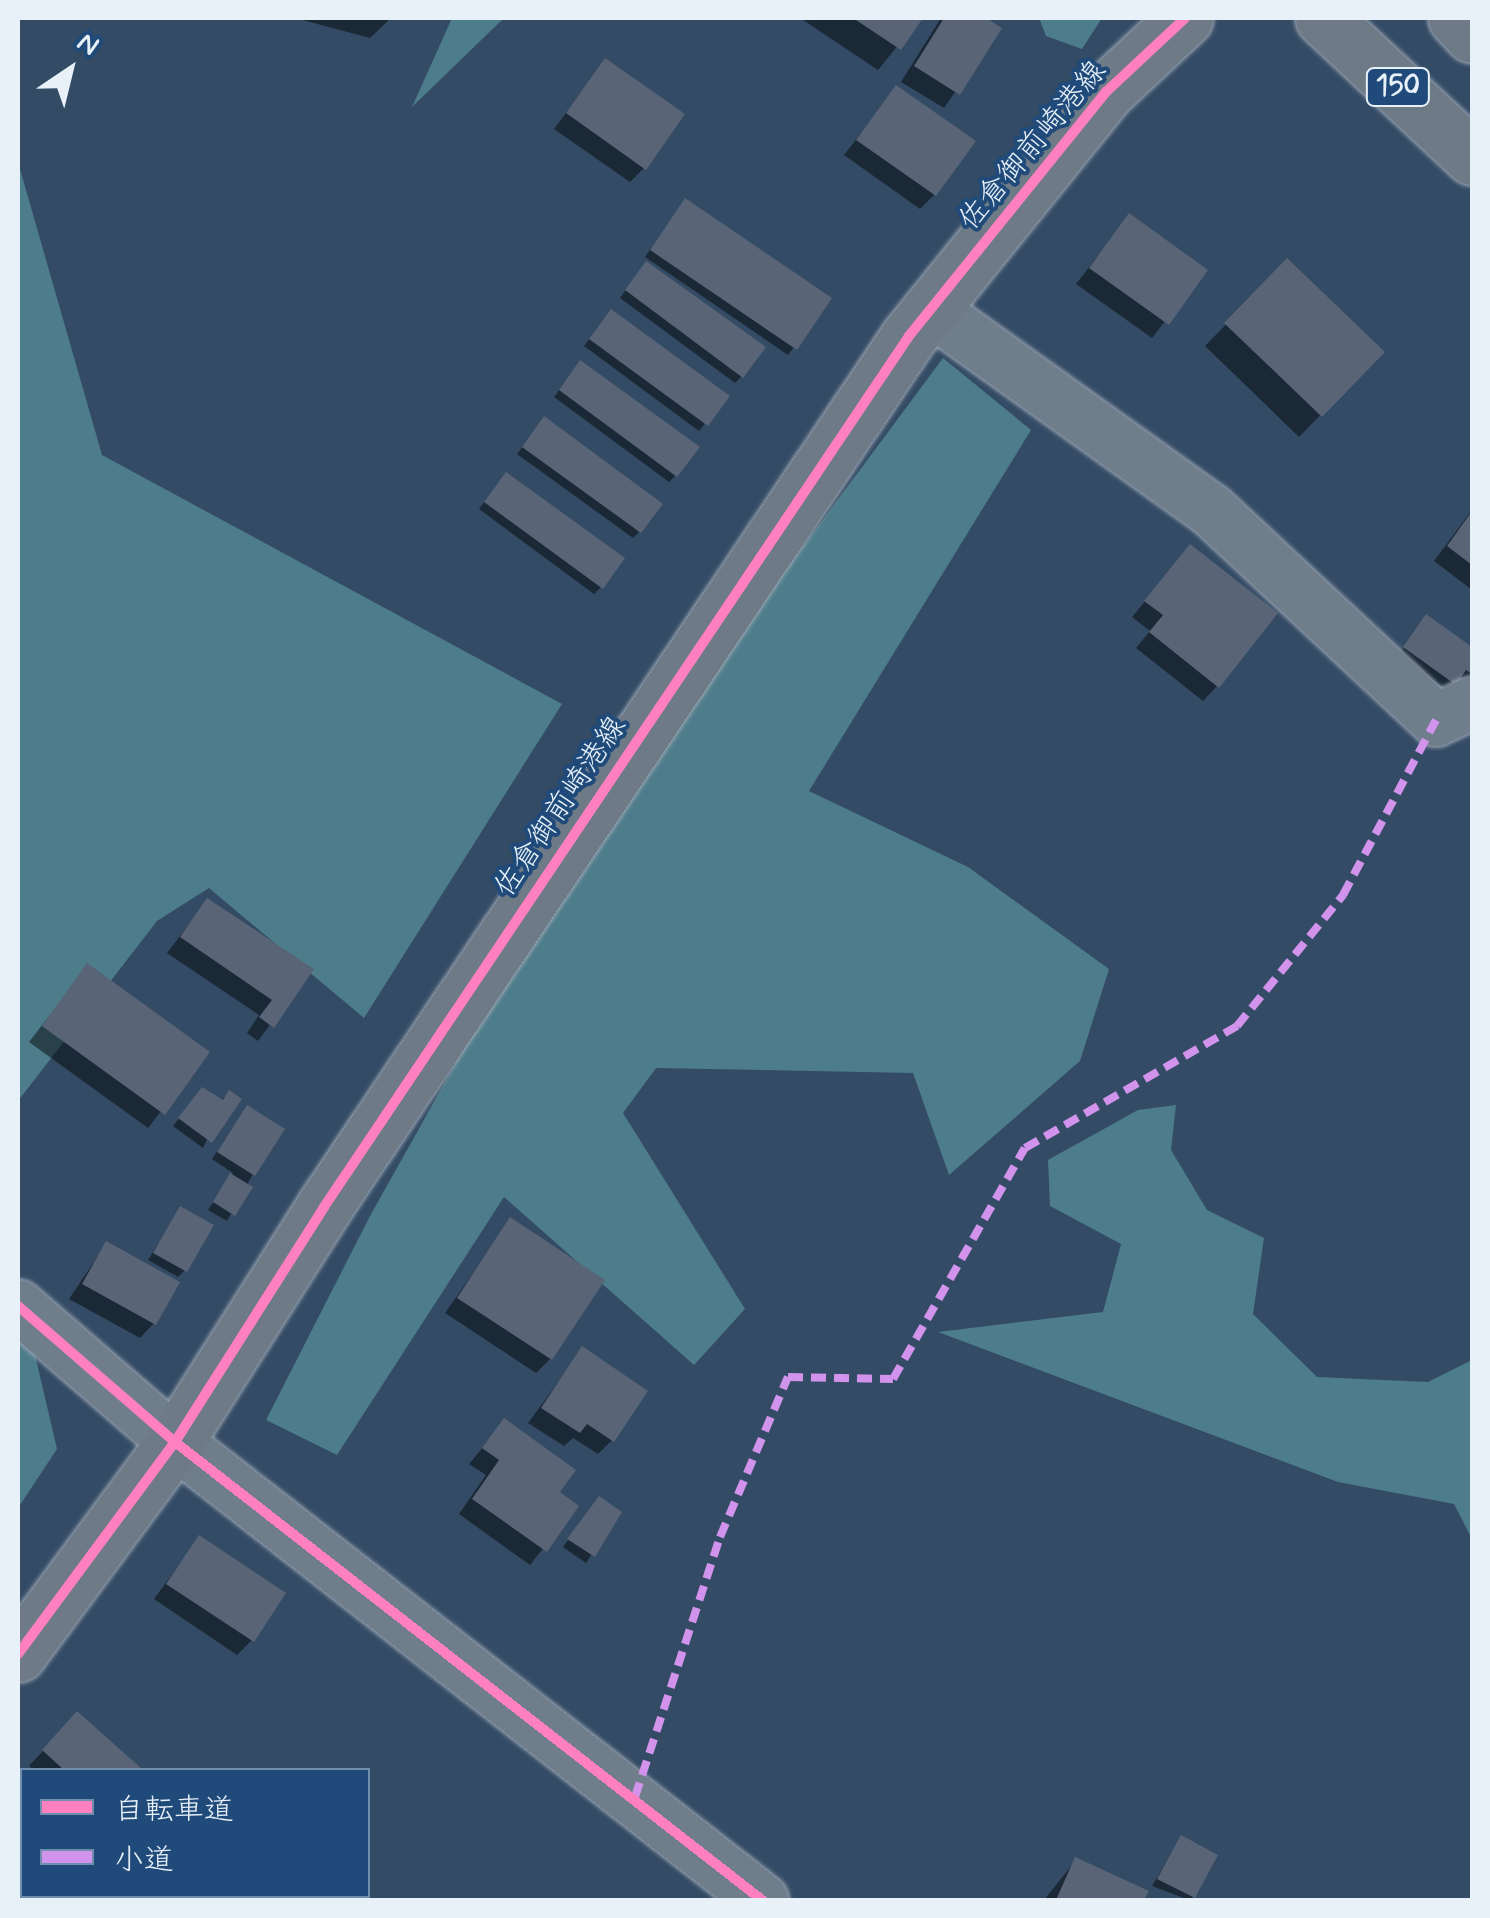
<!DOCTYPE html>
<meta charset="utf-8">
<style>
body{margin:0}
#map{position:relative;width:1490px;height:1918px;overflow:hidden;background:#344b65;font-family:Mynerve,"Klee One",sans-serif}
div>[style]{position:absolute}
.green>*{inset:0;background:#4d7c8b}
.shadow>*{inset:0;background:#0007}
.building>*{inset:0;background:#596576}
.roads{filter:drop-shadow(0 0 2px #9aa6b3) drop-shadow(0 0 2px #9aa6b3)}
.minor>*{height:52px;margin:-26px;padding:0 26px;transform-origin:26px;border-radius:26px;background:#707e8c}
.major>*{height:55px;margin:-27.5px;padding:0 27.5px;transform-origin:27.5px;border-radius:27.5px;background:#6e7a86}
.highway>*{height:55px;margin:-27.5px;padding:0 27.5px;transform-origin:27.5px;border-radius:27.5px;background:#6e7a86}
.quiet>*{height:8px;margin-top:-4px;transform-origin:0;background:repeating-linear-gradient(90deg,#d193ec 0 15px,transparent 0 23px)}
.cycleway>*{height:10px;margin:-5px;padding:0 5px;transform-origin:5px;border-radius:5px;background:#ff80c0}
span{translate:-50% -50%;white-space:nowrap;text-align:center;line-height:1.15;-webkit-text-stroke:8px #1f4a7a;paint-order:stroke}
.shield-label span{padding:2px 8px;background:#1f4a7a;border:2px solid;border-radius:8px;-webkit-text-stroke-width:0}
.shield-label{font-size:28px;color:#e8f1f8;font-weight:700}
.street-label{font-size:30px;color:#e8f1f8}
.frame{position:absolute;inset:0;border:20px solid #e8f1f8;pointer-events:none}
.legend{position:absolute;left:20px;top:1768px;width:350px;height:130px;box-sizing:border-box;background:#1f4a7a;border:2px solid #6f8dac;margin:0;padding:12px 18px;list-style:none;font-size:30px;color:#e8f1f8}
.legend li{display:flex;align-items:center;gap:20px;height:50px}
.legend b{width:50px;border:2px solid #6f8dac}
.north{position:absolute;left:20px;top:20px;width:100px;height:100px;-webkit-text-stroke:8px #1f4a7a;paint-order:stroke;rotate:35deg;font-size:28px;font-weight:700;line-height:40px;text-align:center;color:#e8f1f8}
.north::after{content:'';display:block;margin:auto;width:35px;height:45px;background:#e8f1f8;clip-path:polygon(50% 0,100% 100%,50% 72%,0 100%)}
</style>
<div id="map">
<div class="green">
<div style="clip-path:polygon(452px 18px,504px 18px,412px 107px)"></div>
<div style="clip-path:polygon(1039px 18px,1102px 18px,1082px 49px,1046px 36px)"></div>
<div style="clip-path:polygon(18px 162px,102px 455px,562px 704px,364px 1018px,209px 888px,157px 921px,18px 1101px)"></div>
<div style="clip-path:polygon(943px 358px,1031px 430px,809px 791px,968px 867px,1109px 969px,1080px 1061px,949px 1175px,913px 1073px,656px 1068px,623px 1113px,745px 1309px,694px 1365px,504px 1197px,337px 1455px,266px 1420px,370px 1216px,486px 1009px,686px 704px)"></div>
<div style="clip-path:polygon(1176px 1105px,1171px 1150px,1207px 1210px,1264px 1238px,1253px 1314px,1317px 1377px,1428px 1382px,1472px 1360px,1472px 1539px,1454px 1504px,1338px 1482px,938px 1332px,1103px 1312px,1121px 1244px,1050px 1206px,1048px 1160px,1138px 1110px)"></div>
<div style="clip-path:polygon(18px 1282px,57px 1449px,18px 1508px)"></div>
<div style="clip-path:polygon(18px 1771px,22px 1896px,188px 1900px,18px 1900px)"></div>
</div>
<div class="shadow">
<div style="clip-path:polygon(295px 18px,391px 18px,370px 38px)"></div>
<div style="clip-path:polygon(800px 18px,920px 18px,878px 70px)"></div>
<div style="clip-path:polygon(941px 18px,982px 18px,999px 28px,944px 108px,901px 82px)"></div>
<div style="clip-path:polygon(605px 61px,644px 168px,630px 182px,554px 129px)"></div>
<div style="clip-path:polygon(896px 88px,935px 194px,920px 209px,844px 155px)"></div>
<div style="clip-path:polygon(679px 208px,829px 298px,788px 355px,645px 257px)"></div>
<div style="clip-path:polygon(1129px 216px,1204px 270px,1152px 338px,1076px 284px)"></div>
<div style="clip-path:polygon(1287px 262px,1382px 352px,1299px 437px,1205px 346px)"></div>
<div style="clip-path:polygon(640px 271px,742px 376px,735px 383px,620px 298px)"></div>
<div style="clip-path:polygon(604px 319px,726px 397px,699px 431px,584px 346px)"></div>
<div style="clip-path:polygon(574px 370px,676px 475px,669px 482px,554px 397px)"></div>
<div style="clip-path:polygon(538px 426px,639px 532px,633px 538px,517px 454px)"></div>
<div style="clip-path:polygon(499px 482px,601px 587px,594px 594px,479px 509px)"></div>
<div style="clip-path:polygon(1472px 510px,1472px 590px,1434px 561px)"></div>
<div style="clip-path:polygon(1190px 547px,1217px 686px,1203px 701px,1136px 648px,1150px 631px,1132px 617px)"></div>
<div style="clip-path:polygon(1427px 618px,1472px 650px,1469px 682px,1459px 675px,1447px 690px,1398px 655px)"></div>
<div style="clip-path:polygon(207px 901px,310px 970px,258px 1041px,247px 1033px,259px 1015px,167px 953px)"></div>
<div style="clip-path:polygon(87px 967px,206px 1053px,148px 1128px,29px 1042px)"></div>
<div style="clip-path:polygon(229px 1093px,203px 1148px,173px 1126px,196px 1097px,221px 1101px)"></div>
<div style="clip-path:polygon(241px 1115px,253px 1174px,227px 1221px,208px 1210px,233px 1173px,212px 1159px)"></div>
<div style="clip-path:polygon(181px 1209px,185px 1270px,178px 1277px,148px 1260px)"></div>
<div style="clip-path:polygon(511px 1220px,550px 1359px,536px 1373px,445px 1313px)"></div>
<div style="clip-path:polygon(106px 1244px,154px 1323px,140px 1338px,69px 1299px)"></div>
<div style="clip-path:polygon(582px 1350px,612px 1440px,598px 1454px,573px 1438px,564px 1446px,528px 1423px)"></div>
<div style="clip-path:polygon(504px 1422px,556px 1493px,576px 1506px,530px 1565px,459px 1514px,486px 1475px,469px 1464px)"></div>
<div style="clip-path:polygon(592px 1506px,619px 1513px,586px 1563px,563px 1547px)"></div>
<div style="clip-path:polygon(199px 1538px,252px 1640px,237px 1655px,154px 1599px)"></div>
<div style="clip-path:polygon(77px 1714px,140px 1770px,34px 1770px,29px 1766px)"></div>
<div style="clip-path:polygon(1181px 1838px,1193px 1897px,1189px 1900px,1152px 1886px)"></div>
<div style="clip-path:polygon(1076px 1860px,1145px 1892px,1141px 1900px,1044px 1900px)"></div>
<div style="clip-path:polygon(166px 1896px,268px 1896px,264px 1900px)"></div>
</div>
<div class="building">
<div style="clip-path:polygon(853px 18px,923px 18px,901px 50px)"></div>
<div style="clip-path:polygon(944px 18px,986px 18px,1002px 28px,960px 95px,914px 66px)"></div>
<div style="clip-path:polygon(605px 58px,685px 114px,646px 170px,566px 113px)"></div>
<div style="clip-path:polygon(896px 85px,976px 141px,936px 196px,856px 140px)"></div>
<div style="clip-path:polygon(685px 198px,832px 298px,797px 350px,650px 250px)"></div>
<div style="clip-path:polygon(1129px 213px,1208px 270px,1169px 325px,1089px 268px)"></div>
<div style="clip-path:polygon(1287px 258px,1385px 352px,1322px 417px,1224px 323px)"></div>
<div style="clip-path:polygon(646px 261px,766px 347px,743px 378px,625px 290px)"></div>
<div style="clip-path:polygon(611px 309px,730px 396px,708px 426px,589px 339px)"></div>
<div style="clip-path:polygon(580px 360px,700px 447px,677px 477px,559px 390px)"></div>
<div style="clip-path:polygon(544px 416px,663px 504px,641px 533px,522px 447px)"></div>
<div style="clip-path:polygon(506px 472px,625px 558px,603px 589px,484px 502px)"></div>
<div style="clip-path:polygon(1472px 511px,1472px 565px,1447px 546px)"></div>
<div style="clip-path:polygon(1190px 544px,1278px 613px,1219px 688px,1149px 632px,1163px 615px,1144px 601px)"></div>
<div style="clip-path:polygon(1426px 614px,1472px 647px,1472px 674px,1466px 670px,1456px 685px,1403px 647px)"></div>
<div style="clip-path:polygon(207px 898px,314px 969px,274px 1028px,259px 1017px,272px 1000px,180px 937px)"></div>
<div style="clip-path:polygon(87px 963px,210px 1052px,165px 1115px,42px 1026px)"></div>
<div style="clip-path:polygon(202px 1087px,223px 1100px,229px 1090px,242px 1099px,212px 1143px,178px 1118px)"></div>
<div style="clip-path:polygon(247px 1105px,285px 1129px,255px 1176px,217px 1152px)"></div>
<div style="clip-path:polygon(230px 1173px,253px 1187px,235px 1216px,213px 1202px)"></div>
<div style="clip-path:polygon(180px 1206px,214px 1225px,187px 1272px,153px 1253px)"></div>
<div style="clip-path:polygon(510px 1217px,605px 1280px,552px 1360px,457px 1298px)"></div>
<div style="clip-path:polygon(106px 1241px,180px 1282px,156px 1325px,82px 1284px)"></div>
<div style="clip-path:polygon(582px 1346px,648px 1391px,614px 1442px,587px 1424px,580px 1433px,541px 1408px)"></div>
<div style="clip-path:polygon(504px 1418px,576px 1470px,560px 1492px,579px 1506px,547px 1552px,472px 1499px,499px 1460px,482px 1448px)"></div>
<div style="clip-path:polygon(599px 1496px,622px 1512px,595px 1557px,567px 1539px)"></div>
<div style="clip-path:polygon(199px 1535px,286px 1593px,254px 1642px,166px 1584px)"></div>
<div style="clip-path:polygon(77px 1711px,143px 1770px,64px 1770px,42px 1750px)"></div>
<div style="clip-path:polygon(1181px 1835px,1218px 1855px,1195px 1898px,1157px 1879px)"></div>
<div style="clip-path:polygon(1075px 1857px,1149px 1891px,1144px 1900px,1056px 1900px)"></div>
<div style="clip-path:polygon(196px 1896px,272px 1896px,267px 1900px)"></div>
</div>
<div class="roads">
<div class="minor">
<div style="left:930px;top:309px;width:345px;rotate:35.6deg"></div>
<div style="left:1211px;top:510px;width:308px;rotate:43deg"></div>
<div style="left:1436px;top:720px;width:40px;rotate:-25deg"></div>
<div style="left:18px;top:1306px;width:208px;rotate:40.9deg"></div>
<div style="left:175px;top:1442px;width:745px;rotate:37.96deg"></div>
</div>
<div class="major">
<div style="left:18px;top:1654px;width:264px;rotate:-53.5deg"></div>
<div style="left:175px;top:1442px;width:278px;rotate:-57.6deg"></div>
<div style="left:324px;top:1207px;width:1049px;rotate:-56.11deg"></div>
<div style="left:909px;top:336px;width:314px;rotate:-51.1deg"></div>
<div style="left:1106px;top:92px;width:108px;rotate:-43.1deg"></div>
</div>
<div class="highway">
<div style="left:1323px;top:18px;width:204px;rotate:43deg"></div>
<div style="left:1456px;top:18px;width:23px;rotate:47deg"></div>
</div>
</div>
<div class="quiet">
<div style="left:635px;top:1797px;width:274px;rotate:-71.9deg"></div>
<div style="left:720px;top:1537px;width:174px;rotate:-67deg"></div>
<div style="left:788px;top:1377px;width:105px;rotate:1.1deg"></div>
<div style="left:893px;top:1379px;width:266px;rotate:-60.3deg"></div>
<div style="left:1025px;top:1148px;width:245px;rotate:-29.9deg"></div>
<div style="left:1237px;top:1026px;width:169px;rotate:-51deg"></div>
<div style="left:1343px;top:895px;width:198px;rotate:-62deg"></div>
</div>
<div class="cycleway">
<div style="left:18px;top:1306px;width:208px;rotate:40.9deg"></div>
<div style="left:175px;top:1442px;width:745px;rotate:37.96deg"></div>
<div style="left:18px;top:1654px;width:264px;rotate:-53.5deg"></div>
<div style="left:175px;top:1442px;width:278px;rotate:-57.6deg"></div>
<div style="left:324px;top:1207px;width:1049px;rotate:-56.11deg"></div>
<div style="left:909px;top:336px;width:314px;rotate:-51.1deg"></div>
<div style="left:1106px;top:92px;width:108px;rotate:-43.1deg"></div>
</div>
<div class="shield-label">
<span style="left:1398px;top:87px">150</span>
</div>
<div class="street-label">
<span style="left:1033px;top:146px;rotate:-50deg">佐倉御前崎港線</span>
<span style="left:561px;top:807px;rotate:-56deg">佐倉御前崎港線</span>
</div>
<div class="frame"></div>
<ul class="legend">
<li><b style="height:12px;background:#ff80c0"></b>自転車道</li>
<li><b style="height:12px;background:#d193ec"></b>小道</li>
</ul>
<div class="north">N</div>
</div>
